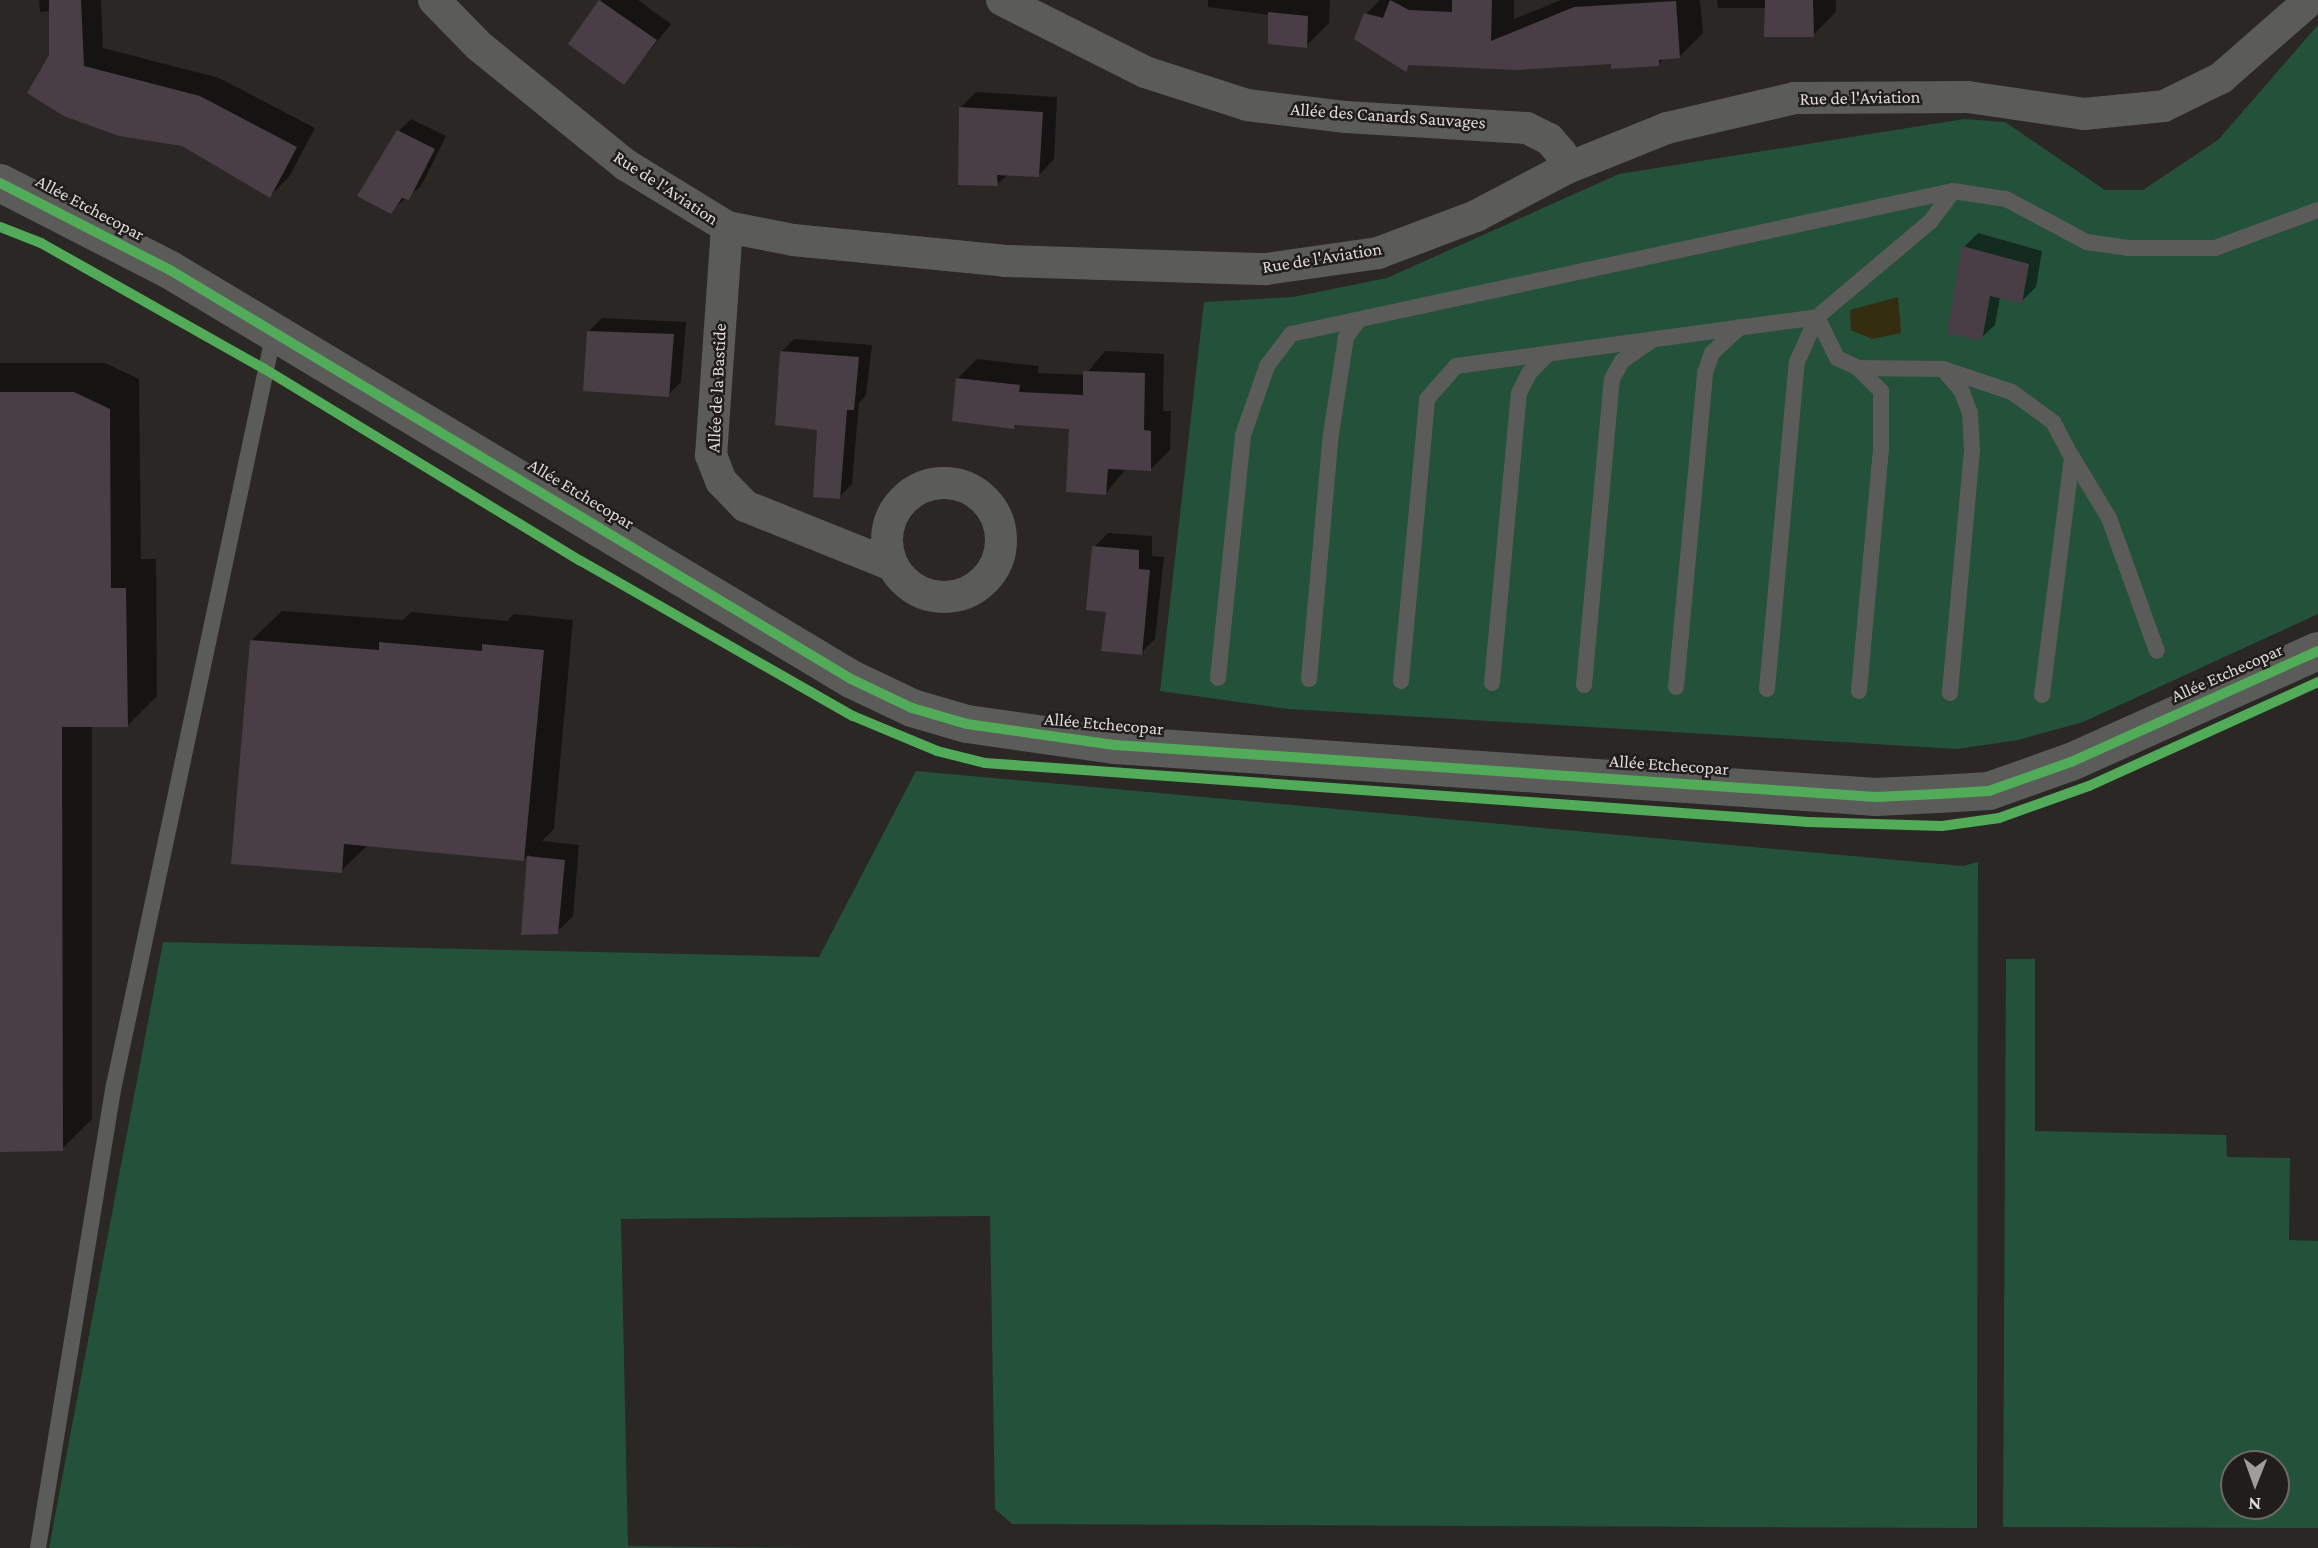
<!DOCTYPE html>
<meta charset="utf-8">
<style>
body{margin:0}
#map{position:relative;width:2318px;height:1548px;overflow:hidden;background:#2a2725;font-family:"Crimson Pro",serif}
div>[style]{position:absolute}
.green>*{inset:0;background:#245139}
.sand>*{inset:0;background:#342d10}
.shadow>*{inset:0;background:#0007}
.building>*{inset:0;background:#493e45}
.service>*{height:16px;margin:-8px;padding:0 8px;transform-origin:8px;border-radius:8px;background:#5b5b5a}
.minor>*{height:32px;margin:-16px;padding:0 16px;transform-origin:16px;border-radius:16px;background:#5b5b5a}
.minor>.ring{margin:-16px;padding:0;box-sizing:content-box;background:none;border:32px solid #5b5b5a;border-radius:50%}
.tertiary>*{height:38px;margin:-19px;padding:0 19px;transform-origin:19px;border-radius:19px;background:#5b5b5a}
.cycleway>*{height:10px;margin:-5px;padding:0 5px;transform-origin:5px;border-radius:5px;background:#51ab58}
span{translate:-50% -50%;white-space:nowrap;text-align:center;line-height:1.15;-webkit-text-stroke:5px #211d1a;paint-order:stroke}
.street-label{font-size:18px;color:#dedbd9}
.north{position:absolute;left:2220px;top:1450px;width:70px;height:70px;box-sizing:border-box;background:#211d1a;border:2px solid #6d6966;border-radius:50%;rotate:181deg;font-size:19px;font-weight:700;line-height:28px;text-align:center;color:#dedbd9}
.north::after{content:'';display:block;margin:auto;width:24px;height:32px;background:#9f9c9a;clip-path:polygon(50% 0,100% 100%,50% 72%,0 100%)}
</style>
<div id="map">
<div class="green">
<div style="clip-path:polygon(2318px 25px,2318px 614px,2083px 722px,2018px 740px,1957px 749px,1288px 709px,1160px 691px,1204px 302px,1293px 297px,1387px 278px,1619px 174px,1964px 119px,2005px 122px,2105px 190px,2143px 190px,2218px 140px)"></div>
<div style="clip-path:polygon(916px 771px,1963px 866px,1978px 862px,1977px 1528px,1012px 1524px,995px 1509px,990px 1216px,621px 1219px,628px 1546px,820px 1548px,49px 1548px,163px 942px,819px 957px)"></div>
<div style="clip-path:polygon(evenodd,2006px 959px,2035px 959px,2035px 1131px,2226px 1135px,2227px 1157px,2290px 1158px,2289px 1240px,2318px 1241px,2318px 1528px,2003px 1527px,2006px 959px,2234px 1464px,2276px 1464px,2276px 1506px,2234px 1506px,2234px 1464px)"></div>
</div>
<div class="sand">
<div style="clip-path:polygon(1898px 297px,1901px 333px,1872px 339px,1851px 330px,1850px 310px)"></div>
</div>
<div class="shadow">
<div style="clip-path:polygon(39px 0,101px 0,103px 48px,219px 78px,315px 128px,289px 177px,270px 196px,51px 56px,51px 11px,40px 12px)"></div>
<div style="clip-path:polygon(602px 0,638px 0,671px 24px,624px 83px,570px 43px)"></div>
<div style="clip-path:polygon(1208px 0,1330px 0,1329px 23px,1306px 46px,1270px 15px,1208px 7px)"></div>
<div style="clip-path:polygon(1380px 0,1514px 0,1514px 19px,1561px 0,1700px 0,1703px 33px,1679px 57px,1665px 58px,1658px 64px,1412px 63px,1405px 70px,1366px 14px)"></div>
<div style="clip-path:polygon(1717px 0,1836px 0,1836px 12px,1813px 35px,1766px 8px,1718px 8px)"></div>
<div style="clip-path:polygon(976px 92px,1057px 97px,1054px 159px,1039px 175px,1008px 174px,997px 185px,960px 108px)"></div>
<div style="clip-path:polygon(411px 119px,446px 136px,421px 186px,390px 211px,399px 131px)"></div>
<div style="clip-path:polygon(1978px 233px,2042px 251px,2036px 287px,2022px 301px,2000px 297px,1995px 325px,1981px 338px,1964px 247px)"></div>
<div style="clip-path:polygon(602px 318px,686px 322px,681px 382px,668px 395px,588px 332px)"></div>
<div style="clip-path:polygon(794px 339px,872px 345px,866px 395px,859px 403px,852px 484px,839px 497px,819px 429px,781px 352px)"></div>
<div style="clip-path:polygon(1105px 351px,1164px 354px,1163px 411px,1171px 411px,1170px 450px,1150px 470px,1126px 469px,1106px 493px,1070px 427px,1018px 424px,1014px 428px,957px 379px,977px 359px,1039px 366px,1038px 373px,1085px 375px)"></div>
<div style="clip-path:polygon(0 363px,105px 363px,139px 379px,141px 559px,156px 559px,157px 696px,127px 726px,92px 726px,92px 1119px,62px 1149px,0 1150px)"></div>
<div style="clip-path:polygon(1108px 533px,1152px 536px,1152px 556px,1164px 557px,1155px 639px,1141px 653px,1108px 610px,1094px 547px)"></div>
<div style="clip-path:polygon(282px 611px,403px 620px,411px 612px,507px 621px,514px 614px,573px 620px,554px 829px,542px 841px,579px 845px,573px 916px,557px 932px,522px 933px,529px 854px,524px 859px,368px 845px,341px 871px,251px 641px)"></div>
</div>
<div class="building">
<div style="clip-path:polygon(49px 0,81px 0,84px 66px,200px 96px,297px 147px,270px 198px,182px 146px,119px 136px,64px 116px,27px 93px,49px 55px)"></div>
<div style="clip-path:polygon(599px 0,657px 40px,624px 85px,568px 44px)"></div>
<div style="clip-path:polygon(1390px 0,1409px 10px,1452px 12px,1452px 0,1492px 0,1491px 41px,1574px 7px,1676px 1px,1680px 58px,1659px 60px,1659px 66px,1611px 69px,1611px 64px,1517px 70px,1409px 65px,1406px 72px,1354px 39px,1364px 13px,1383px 18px)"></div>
<div style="clip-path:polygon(1765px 0,1813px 0,1814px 37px,1764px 37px)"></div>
<div style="clip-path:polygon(1268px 12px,1308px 16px,1307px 48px,1268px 44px)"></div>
<div style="clip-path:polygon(959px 107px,1043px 112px,1039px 177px,997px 175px,998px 186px,958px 185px)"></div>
<div style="clip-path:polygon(397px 130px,435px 149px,409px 200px,402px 198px,391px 214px,357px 196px)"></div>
<div style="clip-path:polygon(1962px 246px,2029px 264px,2022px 303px,1990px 296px,1982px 340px,1947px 334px)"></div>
<div style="clip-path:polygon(587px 331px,674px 334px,669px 397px,583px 391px)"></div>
<div style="clip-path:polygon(780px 351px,859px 357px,854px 410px,847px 410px,840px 499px,813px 497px,817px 430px,775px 425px)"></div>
<div style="clip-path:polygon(1083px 371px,1145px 373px,1144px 430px,1151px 431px,1151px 471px,1108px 469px,1106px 495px,1066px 492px,1069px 429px,1015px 425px,1014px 429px,952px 421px,956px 378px,1020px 385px,1019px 392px,1083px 395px)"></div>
<div style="clip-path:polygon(0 392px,74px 392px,110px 409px,111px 588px,126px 588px,128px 727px,62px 727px,63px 1151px,0 1152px)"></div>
<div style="clip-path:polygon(1092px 546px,1139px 550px,1139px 569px,1150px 570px,1142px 655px,1101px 651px,1106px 612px,1086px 610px)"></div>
<div style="clip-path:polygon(250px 640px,379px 650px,379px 642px,482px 651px,482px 644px,544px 650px,524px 861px,344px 844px,342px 873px,231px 864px)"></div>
<div style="clip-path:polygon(527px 856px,565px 860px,558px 934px,521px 935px)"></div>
</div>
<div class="service">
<div style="left:1817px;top:317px;width:46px;rotate:64deg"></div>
<div style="left:1837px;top:358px;width:23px;rotate:25deg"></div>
<div style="left:1858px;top:368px;width:33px;rotate:45deg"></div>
<div style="left:1881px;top:391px;width:58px;rotate:90deg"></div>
<div style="left:1881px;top:449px;width:243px;rotate:95.2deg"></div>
<div style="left:1858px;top:368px;width:85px;rotate:0.7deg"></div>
<div style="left:1943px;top:369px;width:73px;rotate:18.4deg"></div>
<div style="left:2012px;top:392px;width:51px;rotate:36.2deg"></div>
<div style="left:2053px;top:422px;width:40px;rotate:62deg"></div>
<div style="left:1943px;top:369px;width:30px;rotate:50deg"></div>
<div style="left:1962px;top:392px;width:22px;rotate:69deg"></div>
<div style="left:1970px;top:413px;width:37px;rotate:87deg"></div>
<div style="left:1972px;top:450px;width:244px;rotate:95.2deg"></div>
<div style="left:1218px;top:678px;width:244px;rotate:-84.1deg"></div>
<div style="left:1243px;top:435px;width:73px;rotate:-70.8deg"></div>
<div style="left:1267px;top:366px;width:40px;rotate:-53deg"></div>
<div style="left:1291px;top:334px;width:677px;rotate:-12.19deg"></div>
<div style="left:1309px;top:679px;width:246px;rotate:-84.9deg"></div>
<div style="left:1331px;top:434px;width:98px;rotate:-81.2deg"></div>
<div style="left:1346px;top:337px;width:21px;rotate:-53deg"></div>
<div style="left:1401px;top:681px;width:283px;rotate:-84.7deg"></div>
<div style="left:1427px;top:399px;width:44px;rotate:-48.7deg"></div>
<div style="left:1456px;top:366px;width:364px;rotate:-7.7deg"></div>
<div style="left:1817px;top:317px;width:148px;rotate:-40.1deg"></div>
<div style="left:1930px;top:222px;width:39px;rotate:-53deg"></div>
<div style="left:1953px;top:191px;width:54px;rotate:8.6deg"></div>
<div style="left:2006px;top:199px;width:92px;rotate:28deg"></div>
<div style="left:2087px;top:242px;width:41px;rotate:8.3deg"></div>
<div style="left:2128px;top:248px;width:87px"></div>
<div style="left:2215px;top:248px;width:110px;rotate:-20.3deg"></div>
<div style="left:1492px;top:683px;width:291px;rotate:-84.7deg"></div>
<div style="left:1519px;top:393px;width:22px;rotate:-63deg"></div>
<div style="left:1529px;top:373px;width:28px;rotate:-45deg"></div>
<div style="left:1584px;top:685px;width:307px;rotate:-84.8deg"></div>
<div style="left:1612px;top:379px;width:21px;rotate:-61deg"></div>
<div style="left:1622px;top:361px;width:33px;rotate:-35deg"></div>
<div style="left:1676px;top:687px;width:315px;rotate:-84.7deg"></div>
<div style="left:1705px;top:373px;width:21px;rotate:-71deg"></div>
<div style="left:1712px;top:353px;width:38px;rotate:-43deg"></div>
<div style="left:1767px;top:689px;width:328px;rotate:-84.8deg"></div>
<div style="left:1797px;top:362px;width:49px;rotate:-66deg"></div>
<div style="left:2042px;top:695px;width:240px;rotate:-82.8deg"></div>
<div style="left:2072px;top:457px;width:71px;rotate:58.8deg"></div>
<div style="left:2109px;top:518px;width:141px;rotate:70.2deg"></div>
<div style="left:38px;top:1548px;width:469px;rotate:-80.7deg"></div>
<div style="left:114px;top:1085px;width:770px;rotate:-78deg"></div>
</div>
<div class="minor">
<div style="left:434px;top:0;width:64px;rotate:45.6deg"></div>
<div style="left:479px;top:46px;width:189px;rotate:39deg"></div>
<div style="left:626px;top:165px;width:119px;rotate:31.5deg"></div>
<div style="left:727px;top:227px;width:67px;rotate:11.1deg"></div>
<div style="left:793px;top:240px;width:214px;rotate:5.6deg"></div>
<div style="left:1006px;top:261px;width:260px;rotate:1.8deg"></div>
<div style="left:1266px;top:269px;width:113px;rotate:-8.1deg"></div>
<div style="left:1378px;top:253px;width:105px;rotate:-20.7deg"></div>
<div style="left:1476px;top:216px;width:101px;rotate:-27.8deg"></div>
<div style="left:1565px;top:169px;width:110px;rotate:-21.9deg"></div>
<div style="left:1667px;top:128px;width:131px;rotate:-13.2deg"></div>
<div style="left:1795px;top:98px;width:173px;rotate:-0.3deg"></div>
<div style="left:1968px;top:97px;width:117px;rotate:8.3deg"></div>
<div style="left:2084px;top:114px;width:80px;rotate:-5.7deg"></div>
<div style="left:2164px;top:106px;width:64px;rotate:-26.2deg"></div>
<div style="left:2221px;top:78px;width:118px;rotate:-41.2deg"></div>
<div style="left:1002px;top:0;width:160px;rotate:26.7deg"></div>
<div style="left:1145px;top:72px;width:107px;rotate:17.9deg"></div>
<div style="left:1247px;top:105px;width:100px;rotate:6.9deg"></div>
<div style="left:1346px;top:117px;width:181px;rotate:3.5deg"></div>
<div style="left:1527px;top:128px;width:25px;rotate:27deg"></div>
<div style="left:1549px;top:139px;width:18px;rotate:49deg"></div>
<div style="left:1561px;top:153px;width:16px;rotate:76deg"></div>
<div style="left:727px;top:227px;width:229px;rotate:94deg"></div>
<div style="left:711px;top:455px;width:28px;rotate:69deg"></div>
<div style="left:721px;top:481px;width:35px;rotate:46deg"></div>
<div style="left:745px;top:506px;width:158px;rotate:21.9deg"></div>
<div class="ring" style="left:887px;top:483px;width:82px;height:82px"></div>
</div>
<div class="tertiary">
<div style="left:0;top:183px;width:191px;rotate:27.1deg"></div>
<div style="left:170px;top:270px;width:794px;rotate:30.99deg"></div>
<div style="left:851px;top:679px;width:68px;rotate:25.4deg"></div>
<div style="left:912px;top:708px;width:57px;rotate:16.2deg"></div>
<div style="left:967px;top:724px;width:149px;rotate:8.1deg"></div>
<div style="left:1115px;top:745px;width:763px;rotate:3.91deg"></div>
<div style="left:1876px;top:797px;width:62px;rotate:-2.8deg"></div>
<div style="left:1938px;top:794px;width:51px;rotate:-3.4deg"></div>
<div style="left:1989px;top:791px;width:87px;rotate:-19.5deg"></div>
<div style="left:2071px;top:762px;width:271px;rotate:-24.2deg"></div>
</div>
<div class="cycleway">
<div style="left:0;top:183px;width:191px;rotate:27.1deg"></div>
<div style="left:170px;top:270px;width:794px;rotate:30.99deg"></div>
<div style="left:851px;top:679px;width:68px;rotate:25.4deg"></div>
<div style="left:912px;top:708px;width:57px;rotate:16.2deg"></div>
<div style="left:967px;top:724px;width:149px;rotate:8.1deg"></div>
<div style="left:1115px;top:745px;width:763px;rotate:3.91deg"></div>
<div style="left:1876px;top:797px;width:62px;rotate:-2.8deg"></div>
<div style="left:1938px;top:794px;width:51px;rotate:-3.4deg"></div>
<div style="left:1989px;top:791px;width:87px;rotate:-19.5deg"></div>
<div style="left:2071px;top:762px;width:271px;rotate:-24.2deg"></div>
<div style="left:0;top:227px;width:44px;rotate:21.3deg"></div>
<div style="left:41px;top:243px;width:255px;rotate:29.4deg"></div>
<div style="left:263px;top:368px;width:372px;rotate:31.3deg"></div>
<div style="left:581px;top:561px;width:313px;rotate:29.7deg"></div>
<div style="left:853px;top:716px;width:91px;rotate:22.6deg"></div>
<div style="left:937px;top:751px;width:49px;rotate:14deg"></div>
<div style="left:985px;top:763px;width:825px;rotate:4.1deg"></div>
<div style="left:1808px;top:822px;width:134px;rotate:1.7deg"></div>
<div style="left:1942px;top:826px;width:58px;rotate:-8deg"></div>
<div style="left:1999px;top:818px;width:96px;rotate:-19.6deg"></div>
<div style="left:2089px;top:786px;width:252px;rotate:-24.4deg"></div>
</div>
<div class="street-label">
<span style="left:1860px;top:98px;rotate:-1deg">Rue de l'Aviation</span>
<span style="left:1388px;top:116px;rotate:4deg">Allée des Canards Sauvages</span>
<span style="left:666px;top:188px;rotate:33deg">Rue de l'Aviation</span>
<span style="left:90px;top:208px;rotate:28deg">Allée Etchecopar</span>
<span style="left:1322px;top:258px;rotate:-9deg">Rue de l'Aviation</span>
<span style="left:717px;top:388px;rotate:-87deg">Allée de la Bastide</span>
<span style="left:581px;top:494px;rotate:31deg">Allée Etchecopar</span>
<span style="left:2227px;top:673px;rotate:-24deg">Allée Etchecopar</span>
<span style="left:1104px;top:724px;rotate:5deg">Allée Etchecopar</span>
<span style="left:1669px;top:765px;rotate:4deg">Allée Etchecopar</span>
</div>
<div class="north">N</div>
</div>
